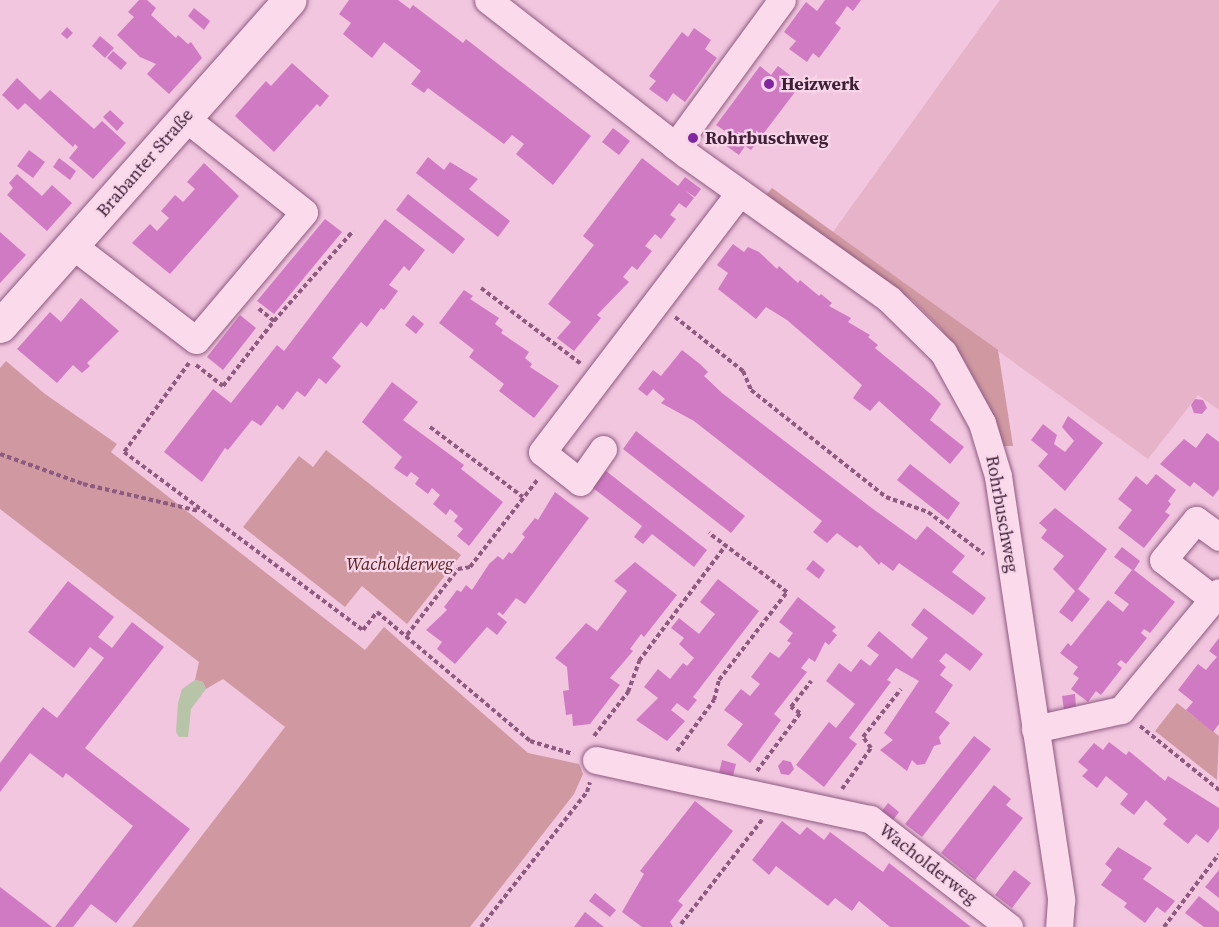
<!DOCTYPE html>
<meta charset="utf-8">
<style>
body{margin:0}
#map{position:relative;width:1219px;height:927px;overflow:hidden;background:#f1c6de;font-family:"Source Serif 4",serif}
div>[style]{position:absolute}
.farmland>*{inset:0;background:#e7b3c9}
.green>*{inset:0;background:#d099a1}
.water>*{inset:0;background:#b8c4a8}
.building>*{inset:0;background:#d17ac4}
.path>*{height:4px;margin-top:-2px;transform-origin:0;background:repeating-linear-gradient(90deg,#8e5a80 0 4.5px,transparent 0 7.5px)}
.roads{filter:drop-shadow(0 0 2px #8e5a80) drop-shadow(0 0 2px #8e5a80)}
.minor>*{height:27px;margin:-13.5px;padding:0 13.5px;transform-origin:13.5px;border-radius:13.5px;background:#fbdaec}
.secondary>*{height:33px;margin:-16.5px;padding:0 16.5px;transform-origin:16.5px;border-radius:16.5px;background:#fbdaec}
.dots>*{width:16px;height:16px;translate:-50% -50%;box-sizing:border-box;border:3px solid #f8d6e9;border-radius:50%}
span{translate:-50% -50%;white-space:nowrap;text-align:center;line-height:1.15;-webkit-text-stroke:4.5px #f8d6e9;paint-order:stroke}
.poi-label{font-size:18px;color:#3d1f36;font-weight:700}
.left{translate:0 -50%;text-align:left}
.street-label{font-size:18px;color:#3d1f36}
.park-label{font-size:18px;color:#5b2425;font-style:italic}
</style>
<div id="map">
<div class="farmland">
<div style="clip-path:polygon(1000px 0,1219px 0,1219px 410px,1198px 395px,1148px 459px,833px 232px)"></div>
</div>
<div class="green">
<div style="clip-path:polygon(772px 188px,998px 350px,1013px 446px,1003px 446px,989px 406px,963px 358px,939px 327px,913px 301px,766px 195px)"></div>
<div style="clip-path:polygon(6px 361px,45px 394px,117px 444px,111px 452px,365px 650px,384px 627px,528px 753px,579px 764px,583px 774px,574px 794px,470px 927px,132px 927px,285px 727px,223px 679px,206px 689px,203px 682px,195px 680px,199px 662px,0 509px,0 368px)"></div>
<div style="clip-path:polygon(326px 450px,461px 555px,407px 624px,362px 586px,345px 607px,243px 527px,299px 456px,313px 467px)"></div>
<div style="clip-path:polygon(1177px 703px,1219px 736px,1217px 780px,1155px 731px)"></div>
</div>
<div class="water">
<div style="clip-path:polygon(195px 680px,203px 682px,206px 689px,191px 709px,188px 737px,179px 737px,176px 732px,178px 703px,182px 689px)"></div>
</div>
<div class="building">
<div style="clip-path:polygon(139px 0,147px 0,156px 8px,151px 15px,176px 38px,178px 35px,188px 44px,191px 42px,202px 58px,169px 94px,147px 74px,156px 64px,140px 57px,117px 35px,134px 17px,128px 12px)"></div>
<div style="clip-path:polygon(349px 0,398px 0,410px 9px,413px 5px,463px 43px,466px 39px,591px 136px,553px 185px,516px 154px,524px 144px,512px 135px,504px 144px,428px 88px,424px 93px,411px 84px,421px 71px,384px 42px,372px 58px,343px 34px,351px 23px,339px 14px)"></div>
<div style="clip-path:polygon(825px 0,861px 0,853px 11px,847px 6px,841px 15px,835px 23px,841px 28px,819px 58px,813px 53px,807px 62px,789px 49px,796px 41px,784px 32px,806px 2px,817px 11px)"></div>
<div style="clip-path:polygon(194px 8px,210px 21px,204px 30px,188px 16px)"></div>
<div style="clip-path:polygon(67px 27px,73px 33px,67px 39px,61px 34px)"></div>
<div style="clip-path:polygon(694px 28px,711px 40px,705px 49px,717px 58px,685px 102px,673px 93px,667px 102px,649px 89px,656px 81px,649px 76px,682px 32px,688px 37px)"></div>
<div style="clip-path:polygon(100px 36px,114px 48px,105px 58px,92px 46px)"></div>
<div style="clip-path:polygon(113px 51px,127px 63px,121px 70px,107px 58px)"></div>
<div style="clip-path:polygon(292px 63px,329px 96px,320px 107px,317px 104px,274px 152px,235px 116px,266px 81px,271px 86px)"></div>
<div style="clip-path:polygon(760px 66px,771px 75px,778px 66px,795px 79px,789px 87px,795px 92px,751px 150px,745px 146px,739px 155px,721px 142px,728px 133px,716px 125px)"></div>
<div style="clip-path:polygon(17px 78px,40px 100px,50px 90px,94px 129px,102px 121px,126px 143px,93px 179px,69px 158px,78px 147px,75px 144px,73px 147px,25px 103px,18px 110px,2px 95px)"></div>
<div style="clip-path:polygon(110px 110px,124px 123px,117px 131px,103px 117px)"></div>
<div style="clip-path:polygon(613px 128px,630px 141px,619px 155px,602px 142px)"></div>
<div style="clip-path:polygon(29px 150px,45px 162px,33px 178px,17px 166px)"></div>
<div style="clip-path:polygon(428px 157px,444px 170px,450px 162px,478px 179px,469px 189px,510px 221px,498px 237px,416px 173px)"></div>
<div style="clip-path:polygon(59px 158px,76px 171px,70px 180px,53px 167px)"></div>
<div style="clip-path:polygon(642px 158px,678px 186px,685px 177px,701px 189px,695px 197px,686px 191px,694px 198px,686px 208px,679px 203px,670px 215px,676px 219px,661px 239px,655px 234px,645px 246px,652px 251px,637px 270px,632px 266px,623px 277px,629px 282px,597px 315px,601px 318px,574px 351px,557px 338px,571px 322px,548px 304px,594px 245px,583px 236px)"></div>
<div style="clip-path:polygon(204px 163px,239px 196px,170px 274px,132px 243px,150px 224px,157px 231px,169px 218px,161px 211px,175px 195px,183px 202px,195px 189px,187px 182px)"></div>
<div style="clip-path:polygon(17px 174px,42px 196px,52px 185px,72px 203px,47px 231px,7px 195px,13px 188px,9px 183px)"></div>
<div style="clip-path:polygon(408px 194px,465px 239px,453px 254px,396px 210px)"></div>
<div style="clip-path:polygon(325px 219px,342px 232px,274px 314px,257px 301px)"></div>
<div style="clip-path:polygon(385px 219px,425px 250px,409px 271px,404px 266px,389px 285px,398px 291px,384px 310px,381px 308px,367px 327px,361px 322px,332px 358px,341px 366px,326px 384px,319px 378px,305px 397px,297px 391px,283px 410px,277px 405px,261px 426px,252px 420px,228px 450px,225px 448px,202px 482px,164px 452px,213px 389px,231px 403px,277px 345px,284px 351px)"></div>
<div style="clip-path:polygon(0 232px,26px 255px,0 283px)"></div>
<div style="clip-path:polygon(733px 244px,744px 252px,748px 247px,759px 252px,777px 269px,779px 266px,798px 283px,800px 280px,819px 296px,821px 294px,832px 303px,829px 306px,851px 318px,848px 322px,870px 335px,868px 337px,878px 345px,875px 348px,933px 396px,941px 404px,930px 420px,964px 447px,950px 464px,879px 401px,870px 411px,853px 398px,862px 385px,787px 320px,766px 307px,756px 319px,718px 289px,728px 273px,717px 265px)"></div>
<div style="clip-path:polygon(464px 290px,473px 296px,470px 299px,499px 318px,495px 324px,503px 330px,501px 333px,529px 352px,525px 358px,532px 364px,530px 367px,559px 386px,534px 418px,499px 391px,504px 384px,469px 357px,474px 350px,439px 323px)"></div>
<div style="clip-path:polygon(81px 298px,119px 331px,87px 363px,90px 366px,82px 373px,73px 365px,57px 383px,17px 349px,50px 312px,61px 322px)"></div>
<div style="clip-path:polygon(240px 315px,256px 328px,223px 370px,207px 357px)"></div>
<div style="clip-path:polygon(413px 315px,424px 324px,416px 334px,405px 325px)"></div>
<div style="clip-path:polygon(682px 350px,700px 364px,708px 372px,704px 376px,722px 393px,873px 509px,916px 540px,927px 526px,965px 556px,952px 572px,986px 598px,973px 615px,899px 563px,893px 571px,881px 562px,879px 565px,860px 545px,857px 548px,837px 533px,827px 543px,813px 532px,822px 521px,694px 421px,661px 403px,665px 399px,653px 389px,647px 396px,638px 389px,653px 370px,661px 376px)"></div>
<div style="clip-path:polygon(392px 382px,418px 402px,403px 420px,464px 465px,461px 469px,503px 502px,469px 546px,457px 536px,463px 529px,454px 521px,458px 516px,450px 509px,446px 515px,433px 504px,440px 495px,432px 488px,428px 494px,415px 484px,419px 478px,411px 472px,407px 477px,394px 468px,402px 457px,362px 422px)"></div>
<div style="clip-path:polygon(1195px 399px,1203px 400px,1207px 408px,1202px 414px,1194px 413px,1191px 405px)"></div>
<div style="clip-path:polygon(1068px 416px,1103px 443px,1065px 491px,1038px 466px,1048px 454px,1031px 440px,1043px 424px,1057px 435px,1054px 444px,1065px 452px,1074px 441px,1062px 427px)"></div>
<div style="clip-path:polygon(636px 431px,745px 516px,731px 533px,623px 449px)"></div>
<div style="clip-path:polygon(1207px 433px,1219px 442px,1219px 489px,1213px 497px,1194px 482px,1190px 487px,1160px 464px,1184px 439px,1196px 448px)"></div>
<div style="clip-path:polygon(910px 464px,960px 503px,948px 520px,897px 480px)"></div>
<div style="clip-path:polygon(606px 471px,707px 550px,694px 567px,652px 534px,643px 544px,634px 537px,642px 526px,593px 488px)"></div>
<div style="clip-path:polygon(1156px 474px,1176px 490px,1168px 501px,1171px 504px,1165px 512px,1170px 515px,1144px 548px,1118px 528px,1132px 510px,1118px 499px,1136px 476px,1147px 485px)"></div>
<div style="clip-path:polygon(555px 492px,589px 518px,525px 604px,516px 598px,503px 615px,499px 612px,497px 614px,507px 622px,497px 635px,487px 627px,455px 664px,437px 649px,442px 642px,426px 630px,447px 610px,444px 607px,457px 590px,461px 592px,466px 585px,472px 590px,489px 564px,498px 556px,503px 560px,509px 552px,512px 554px,525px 537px,522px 534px,535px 518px,538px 520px)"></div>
<div style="clip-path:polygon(1055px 508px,1107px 549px,1078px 589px,1090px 599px,1072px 622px,1059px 612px,1075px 591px,1053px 569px,1064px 556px,1041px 538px,1047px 530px,1039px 523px)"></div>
<div style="clip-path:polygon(1122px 547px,1140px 561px,1134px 570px,1175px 602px,1150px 633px,1144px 629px,1141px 633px,1147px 638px,1126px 664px,1121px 660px,1117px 664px,1122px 668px,1101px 695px,1096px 691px,1088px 702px,1071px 689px,1079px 678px,1073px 674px,1078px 667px,1060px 653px,1068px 643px,1071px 646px,1108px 600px,1123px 612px,1129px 604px,1114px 593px,1132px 570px,1114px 557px)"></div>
<div style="clip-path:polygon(813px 560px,825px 570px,819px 579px,806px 569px)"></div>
<div style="clip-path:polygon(635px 562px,677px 595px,644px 637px,641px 634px,630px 649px,633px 651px,610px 678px,620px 685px,590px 724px,573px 726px,572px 714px,566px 715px,563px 691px,569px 690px,567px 667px,555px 658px,586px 623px,597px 631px,627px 591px,614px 581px)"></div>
<div style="clip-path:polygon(718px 579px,759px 611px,693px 697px,697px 700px,688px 711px,677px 703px,671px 710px,685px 721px,667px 741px,636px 720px,658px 698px,644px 687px,658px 669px,670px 679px,683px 663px,687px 666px,694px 658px,679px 644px,684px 638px,671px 628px,679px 618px,699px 634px,715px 614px,700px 602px)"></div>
<div style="clip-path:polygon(68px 581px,114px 617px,98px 637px,112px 648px,132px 622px,164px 647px,85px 748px,190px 829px,116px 923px,91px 904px,73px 927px,55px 927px,133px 826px,66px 773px,63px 778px,30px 753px,0 792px,0 763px,31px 722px,43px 707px,57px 718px,104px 658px,90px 647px,74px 668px,28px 632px)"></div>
<div style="clip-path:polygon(798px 597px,836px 627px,832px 631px,837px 635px,829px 645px,825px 642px,815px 662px,809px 658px,801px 668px,807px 672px,774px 714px,781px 720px,750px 763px,727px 745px,743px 724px,724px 710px,741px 689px,750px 696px,760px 684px,751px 677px,770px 652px,779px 658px,791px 643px,787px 641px,793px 633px,779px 622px)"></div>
<div style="clip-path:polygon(924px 608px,983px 654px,970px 671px,946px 653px,939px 661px,946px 667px,940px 675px,953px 685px,935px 712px,950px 723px,939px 737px,941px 744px,934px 746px,925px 764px,917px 765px,912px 760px,907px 771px,880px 750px,893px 740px,884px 733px,919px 681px,896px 668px,887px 680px,891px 682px,849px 738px,857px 744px,824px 787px,796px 765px,829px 722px,836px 728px,855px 704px,826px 681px,839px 663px,851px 672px,861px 659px,870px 666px,879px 655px,867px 646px,879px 631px,912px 659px,928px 638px,911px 625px)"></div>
<div style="clip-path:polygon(1219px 638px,1219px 724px,1213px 732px,1186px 710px,1193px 702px,1178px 690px,1198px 664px,1206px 670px,1209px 666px,1217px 657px,1209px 651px)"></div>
<div style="clip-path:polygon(1075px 694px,1076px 708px,1064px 710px,1062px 696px)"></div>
<div style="clip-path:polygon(974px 736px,991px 749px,922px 837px,905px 824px)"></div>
<div style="clip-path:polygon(1109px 742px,1126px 755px,1129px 751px,1165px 781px,1168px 776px,1219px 808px,1219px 828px,1208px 843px,1196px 834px,1188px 844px,1163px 824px,1167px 819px,1146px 800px,1134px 815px,1120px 804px,1128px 794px,1106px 776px,1097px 788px,1082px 776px,1088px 770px,1078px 762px,1094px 743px,1103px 750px)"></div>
<div style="clip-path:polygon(722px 760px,736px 764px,733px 776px,719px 773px)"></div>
<div style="clip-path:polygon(783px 760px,791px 762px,794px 769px,789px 775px,781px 774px,778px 766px)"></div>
<div style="clip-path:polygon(994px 785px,1011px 799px,1006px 805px,1023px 818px,975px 880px,941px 853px)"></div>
<div style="clip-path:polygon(695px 801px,733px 831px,678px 901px,683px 905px,670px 922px,673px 927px,642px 927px,622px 912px,644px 874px,640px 871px)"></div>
<div style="clip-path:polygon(888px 803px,899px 812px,890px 824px,879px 815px)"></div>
<div style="clip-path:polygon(782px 821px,800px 835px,807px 827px,824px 840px,830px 832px,883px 872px,889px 863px,971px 927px,890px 927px,859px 901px,852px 911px,835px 898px,828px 906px,776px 866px,769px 875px,752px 860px)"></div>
<div style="clip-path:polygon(1118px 847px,1152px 868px,1143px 879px,1175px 901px,1165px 913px,1157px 907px,1145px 923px,1124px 907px,1127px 903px,1101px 885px,1112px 870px,1105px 864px)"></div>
<div style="clip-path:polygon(1014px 870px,1031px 883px,1012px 908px,995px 895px)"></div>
<div style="clip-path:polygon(1219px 870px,1219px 898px,1205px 887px)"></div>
<div style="clip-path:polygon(0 887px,52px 927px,0 927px)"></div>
<div style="clip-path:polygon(595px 893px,616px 910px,610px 917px,589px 901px)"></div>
<div style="clip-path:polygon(1199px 896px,1219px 912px,1219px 927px,1204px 927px,1185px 913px)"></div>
<div style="clip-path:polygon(585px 912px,604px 927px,574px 927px)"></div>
</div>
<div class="path">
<div style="left:481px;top:288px;width:126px;rotate:37.2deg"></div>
<div style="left:675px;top:317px;width:87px;rotate:38.5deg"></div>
<div style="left:743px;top:371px;width:21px;rotate:67deg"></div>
<div style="left:751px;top:390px;width:172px;rotate:38.4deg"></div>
<div style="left:886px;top:497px;width:45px;rotate:19.7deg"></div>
<div style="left:928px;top:512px;width:70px;rotate:36.9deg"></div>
<div style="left:274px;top:321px;width:120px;rotate:-48.7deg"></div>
<div style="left:189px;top:363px;width:110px;rotate:126.1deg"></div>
<div style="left:124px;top:452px;width:298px;rotate:36.7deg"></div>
<div style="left:363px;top:630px;width:23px;rotate:-52deg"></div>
<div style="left:377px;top:612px;width:200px;rotate:40.1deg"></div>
<div style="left:530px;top:741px;width:45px;rotate:16.8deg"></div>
<div style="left:196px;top:365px;width:34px;rotate:38deg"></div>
<div style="left:223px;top:386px;width:83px;rotate:-51.9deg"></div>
<div style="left:274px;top:321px;width:22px;rotate:-141deg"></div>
<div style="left:430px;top:427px;width:116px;rotate:37deg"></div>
<div style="left:0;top:454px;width:88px;rotate:19.9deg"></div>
<div style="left:83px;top:484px;width:119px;rotate:13.1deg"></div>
<div style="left:407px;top:635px;width:83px;rotate:-52.3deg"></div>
<div style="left:458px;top:569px;width:12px;rotate:-9deg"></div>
<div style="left:470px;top:567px;width:111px;rotate:-52.3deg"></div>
<div style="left:1140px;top:726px;width:102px;rotate:39deg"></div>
<div style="left:594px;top:736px;width:56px;rotate:-52.3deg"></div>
<div style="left:628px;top:692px;width:33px;rotate:-70deg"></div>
<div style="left:639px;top:661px;width:145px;rotate:-53.1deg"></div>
<div style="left:677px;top:751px;width:63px;rotate:-54deg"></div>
<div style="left:714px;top:700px;width:21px;rotate:-76deg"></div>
<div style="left:719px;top:680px;width:111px;rotate:-52.3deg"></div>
<div style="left:787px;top:592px;width:98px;rotate:-142.9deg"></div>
<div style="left:757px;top:771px;width:72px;rotate:-53.4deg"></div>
<div style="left:800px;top:713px;width:11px;rotate:-146deg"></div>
<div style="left:791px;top:707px;width:33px;rotate:-52deg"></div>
<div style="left:842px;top:789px;width:50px;rotate:-54.7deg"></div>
<div style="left:871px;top:748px;width:14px;rotate:-126deg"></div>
<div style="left:863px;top:737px;width:61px;rotate:-51.6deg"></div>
<div style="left:681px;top:924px;width:132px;rotate:-52.1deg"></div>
<div style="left:481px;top:927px;width:172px;rotate:-51.9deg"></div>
<div style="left:587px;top:792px;width:10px;rotate:-73deg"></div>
<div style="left:1164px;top:927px;width:91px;rotate:-53deg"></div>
</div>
<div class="roads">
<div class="minor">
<div style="left:488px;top:0;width:251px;rotate:37.9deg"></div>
<div style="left:686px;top:154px;width:249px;rotate:35.5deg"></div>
<div style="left:889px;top:299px;width:76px;rotate:44.5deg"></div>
<div style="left:943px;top:352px;width:81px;rotate:61.2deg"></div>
<div style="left:982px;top:423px;width:55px;rotate:73.2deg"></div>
<div style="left:998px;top:476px;width:429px;rotate:81.5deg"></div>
<div style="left:1061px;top:900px;width:27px;rotate:94deg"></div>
<div style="left:675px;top:146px;width:181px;rotate:-53.8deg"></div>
<div style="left:72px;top:245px;width:156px;rotate:37.5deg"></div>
<div style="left:196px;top:340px;width:167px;rotate:-49.8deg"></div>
<div style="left:304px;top:212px;width:153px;rotate:-141.6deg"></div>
<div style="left:603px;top:449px;width:40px;rotate:124.9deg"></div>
<div style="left:580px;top:482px;width:48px;rotate:-141.7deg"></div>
<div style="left:542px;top:452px;width:325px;rotate:-52.7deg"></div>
<div style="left:1213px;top:599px;width:63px;rotate:-142deg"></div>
<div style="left:1163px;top:560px;width:52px;rotate:-50.5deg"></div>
<div style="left:1196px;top:520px;width:29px;rotate:36deg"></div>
<div style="left:1035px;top:729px;width:88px;rotate:-12.5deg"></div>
<div style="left:1121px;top:710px;width:153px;rotate:-50.3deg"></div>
<div style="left:596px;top:760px;width:280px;rotate:12.2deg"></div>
<div style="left:870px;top:819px;width:176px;rotate:37.8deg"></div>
</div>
<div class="secondary">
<div style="left:0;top:326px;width:436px;rotate:-48.4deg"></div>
</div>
</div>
<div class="dots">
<div style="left:769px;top:84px;background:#8026a1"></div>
<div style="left:693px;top:138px;background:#8026a1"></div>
</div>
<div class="poi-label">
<span class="left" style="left:781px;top:84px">Heizwerk</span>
<span class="left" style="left:705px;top:138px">Rohrbuschweg</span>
</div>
<div class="street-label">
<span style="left:145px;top:163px;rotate:-49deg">Brabanter Straße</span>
<span style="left:1002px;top:514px;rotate:80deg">Rohrbuschweg</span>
<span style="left:928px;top:864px;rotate:38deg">Wacholderweg</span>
</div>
<div class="park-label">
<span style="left:400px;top:564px">Wacholderweg</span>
</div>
</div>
